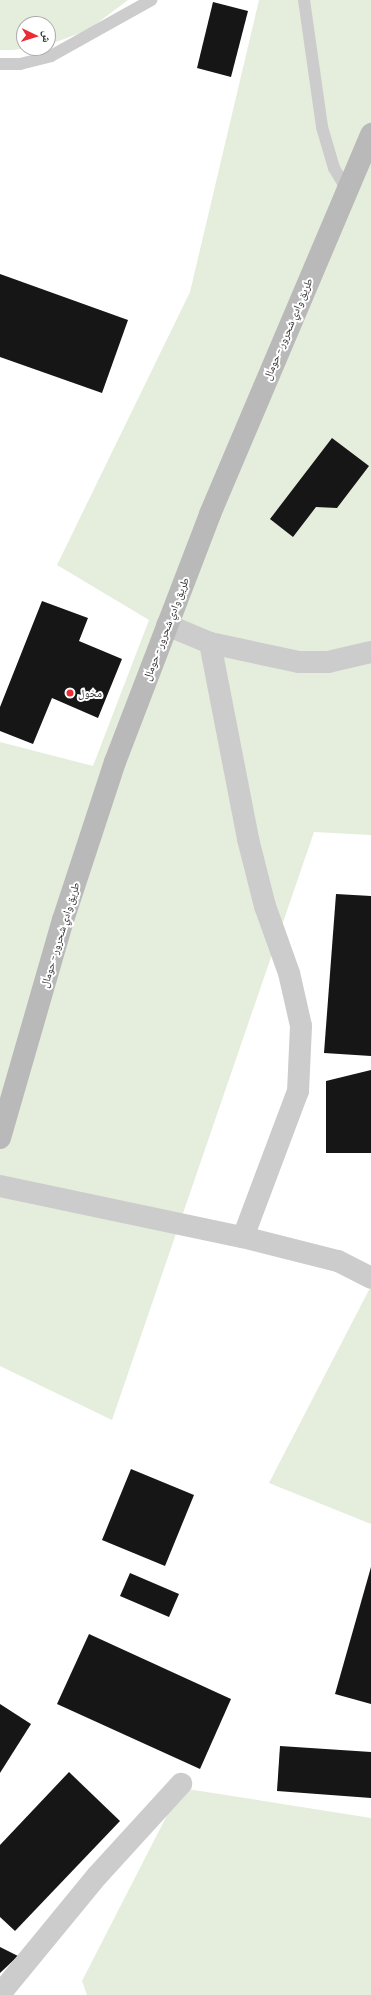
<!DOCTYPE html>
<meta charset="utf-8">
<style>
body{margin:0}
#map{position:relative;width:371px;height:1995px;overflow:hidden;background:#fff;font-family:Barlow,"Noto Naskh Arabic",sans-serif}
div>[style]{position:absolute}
.green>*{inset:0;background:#e5eddc}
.building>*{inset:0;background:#161616}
.service>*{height:12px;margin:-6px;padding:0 6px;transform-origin:6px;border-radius:6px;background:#ccc}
.minor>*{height:22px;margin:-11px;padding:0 11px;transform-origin:11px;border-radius:11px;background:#ccc}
.secondary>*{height:22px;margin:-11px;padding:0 11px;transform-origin:11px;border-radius:11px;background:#b9b9b9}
.dots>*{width:11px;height:11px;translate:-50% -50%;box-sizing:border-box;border:2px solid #fff;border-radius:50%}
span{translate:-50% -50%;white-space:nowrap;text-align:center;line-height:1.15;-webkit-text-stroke:4px #fff;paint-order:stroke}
.street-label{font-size:11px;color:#2f2f2f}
.poi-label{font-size:11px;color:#2f2f2f}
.left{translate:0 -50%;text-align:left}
.north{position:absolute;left:16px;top:16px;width:40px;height:40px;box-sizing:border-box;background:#fff;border:1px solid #acacac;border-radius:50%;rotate:94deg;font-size:11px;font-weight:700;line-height:16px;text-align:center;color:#2f2f2f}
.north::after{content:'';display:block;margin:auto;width:14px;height:18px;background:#eb2c35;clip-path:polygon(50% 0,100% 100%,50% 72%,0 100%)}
</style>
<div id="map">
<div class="green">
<div style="clip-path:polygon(0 0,128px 0,88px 30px,48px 45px,48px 24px,24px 24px,24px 48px,31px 48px,12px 50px,0 50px)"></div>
<div style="clip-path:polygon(259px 0,371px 0,371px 835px,314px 832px,112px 1420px,0 1366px,0 742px,93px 766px,149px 620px,57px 565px,190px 292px)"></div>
<div style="clip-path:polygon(371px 1286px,371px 1524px,269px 1483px)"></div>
<div style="clip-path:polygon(181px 1788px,371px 1818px,371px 1995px,87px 1995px,82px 1981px)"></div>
</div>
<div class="building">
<div style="clip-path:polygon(213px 2px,248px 11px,231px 77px,197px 68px)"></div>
<div style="clip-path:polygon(0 274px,128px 320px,102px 393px,0 357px)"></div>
<div style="clip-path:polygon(332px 438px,369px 466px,337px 508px,316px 507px,293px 537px,270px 519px)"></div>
<div style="clip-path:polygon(42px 601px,88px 618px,79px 641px,122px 659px,98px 718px,52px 698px,33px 744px,0 731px,0 707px)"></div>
<div style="clip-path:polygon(336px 894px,371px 896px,371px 1056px,324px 1053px)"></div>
<div style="clip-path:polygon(371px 1070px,371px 1153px,326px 1153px,326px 1081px)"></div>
<div style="clip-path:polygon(131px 1469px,194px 1495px,165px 1566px,102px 1540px)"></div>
<div style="clip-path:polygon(371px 1567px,371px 1704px,335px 1694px)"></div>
<div style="clip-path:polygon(130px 1573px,179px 1594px,169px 1617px,120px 1596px)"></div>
<div style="clip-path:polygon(89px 1634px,231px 1699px,200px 1769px,57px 1704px)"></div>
<div style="clip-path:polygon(0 1704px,31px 1724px,0 1773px)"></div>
<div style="clip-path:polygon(280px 1746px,371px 1752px,371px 1798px,277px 1791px)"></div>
<div style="clip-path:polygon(69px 1772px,120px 1821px,15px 1931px,0 1917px,0 1845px)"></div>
<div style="clip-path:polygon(0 1947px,18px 1956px,0 1973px)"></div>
</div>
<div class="service">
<div style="left:304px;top:0;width:128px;rotate:81.9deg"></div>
<div style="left:322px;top:127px;width:43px;rotate:73.7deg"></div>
<div style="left:334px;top:168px;width:26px;rotate:59deg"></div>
<div style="left:0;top:64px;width:20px"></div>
<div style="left:20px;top:64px;width:32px;rotate:-14deg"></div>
<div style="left:51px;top:56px;width:115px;rotate:-29.2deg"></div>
</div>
<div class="minor">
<div style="left:167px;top:625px;width:47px;rotate:22.7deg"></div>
<div style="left:210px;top:643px;width:91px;rotate:12.1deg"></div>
<div style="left:299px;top:662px;width:29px"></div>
<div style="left:328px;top:662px;width:44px;rotate:-13.1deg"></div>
<div style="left:210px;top:643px;width:200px;rotate:79deg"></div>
<div style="left:248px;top:839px;width:69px;rotate:75.8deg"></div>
<div style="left:265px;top:906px;width:71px;rotate:70.3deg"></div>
<div style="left:289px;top:973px;width:54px;rotate:77.2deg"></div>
<div style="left:301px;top:1026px;width:65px;rotate:92.6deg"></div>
<div style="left:298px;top:1091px;width:156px;rotate:110.6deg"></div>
<div style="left:0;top:1186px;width:248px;rotate:11.9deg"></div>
<div style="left:243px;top:1237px;width:98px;rotate:14.2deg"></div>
<div style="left:338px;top:1261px;width:37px;rotate:27deg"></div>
<div style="left:0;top:1994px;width:153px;rotate:-50.6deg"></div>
<div style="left:97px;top:1876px;width:125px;rotate:-47.6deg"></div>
</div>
<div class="secondary">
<div style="left:0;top:1138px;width:227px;rotate:-73.9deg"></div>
<div style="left:63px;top:920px;width:166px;rotate:-71.8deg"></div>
<div style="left:115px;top:762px;width:266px;rotate:-69deg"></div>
<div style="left:210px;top:514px;width:413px;rotate:-67deg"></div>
</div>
<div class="dots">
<div style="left:70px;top:693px;background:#eb2c35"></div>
</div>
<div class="street-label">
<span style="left:288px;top:329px;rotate:-67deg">طريق وادي شحرور - حومال</span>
<span style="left:166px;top:629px;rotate:-69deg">طريق وادي شحرور - حومال</span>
<span style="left:60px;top:935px;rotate:-73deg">طريق وادي شحرور - حومال</span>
</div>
<div class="poi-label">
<span class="left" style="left:78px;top:693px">مخول</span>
</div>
<div class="north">ش</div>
</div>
